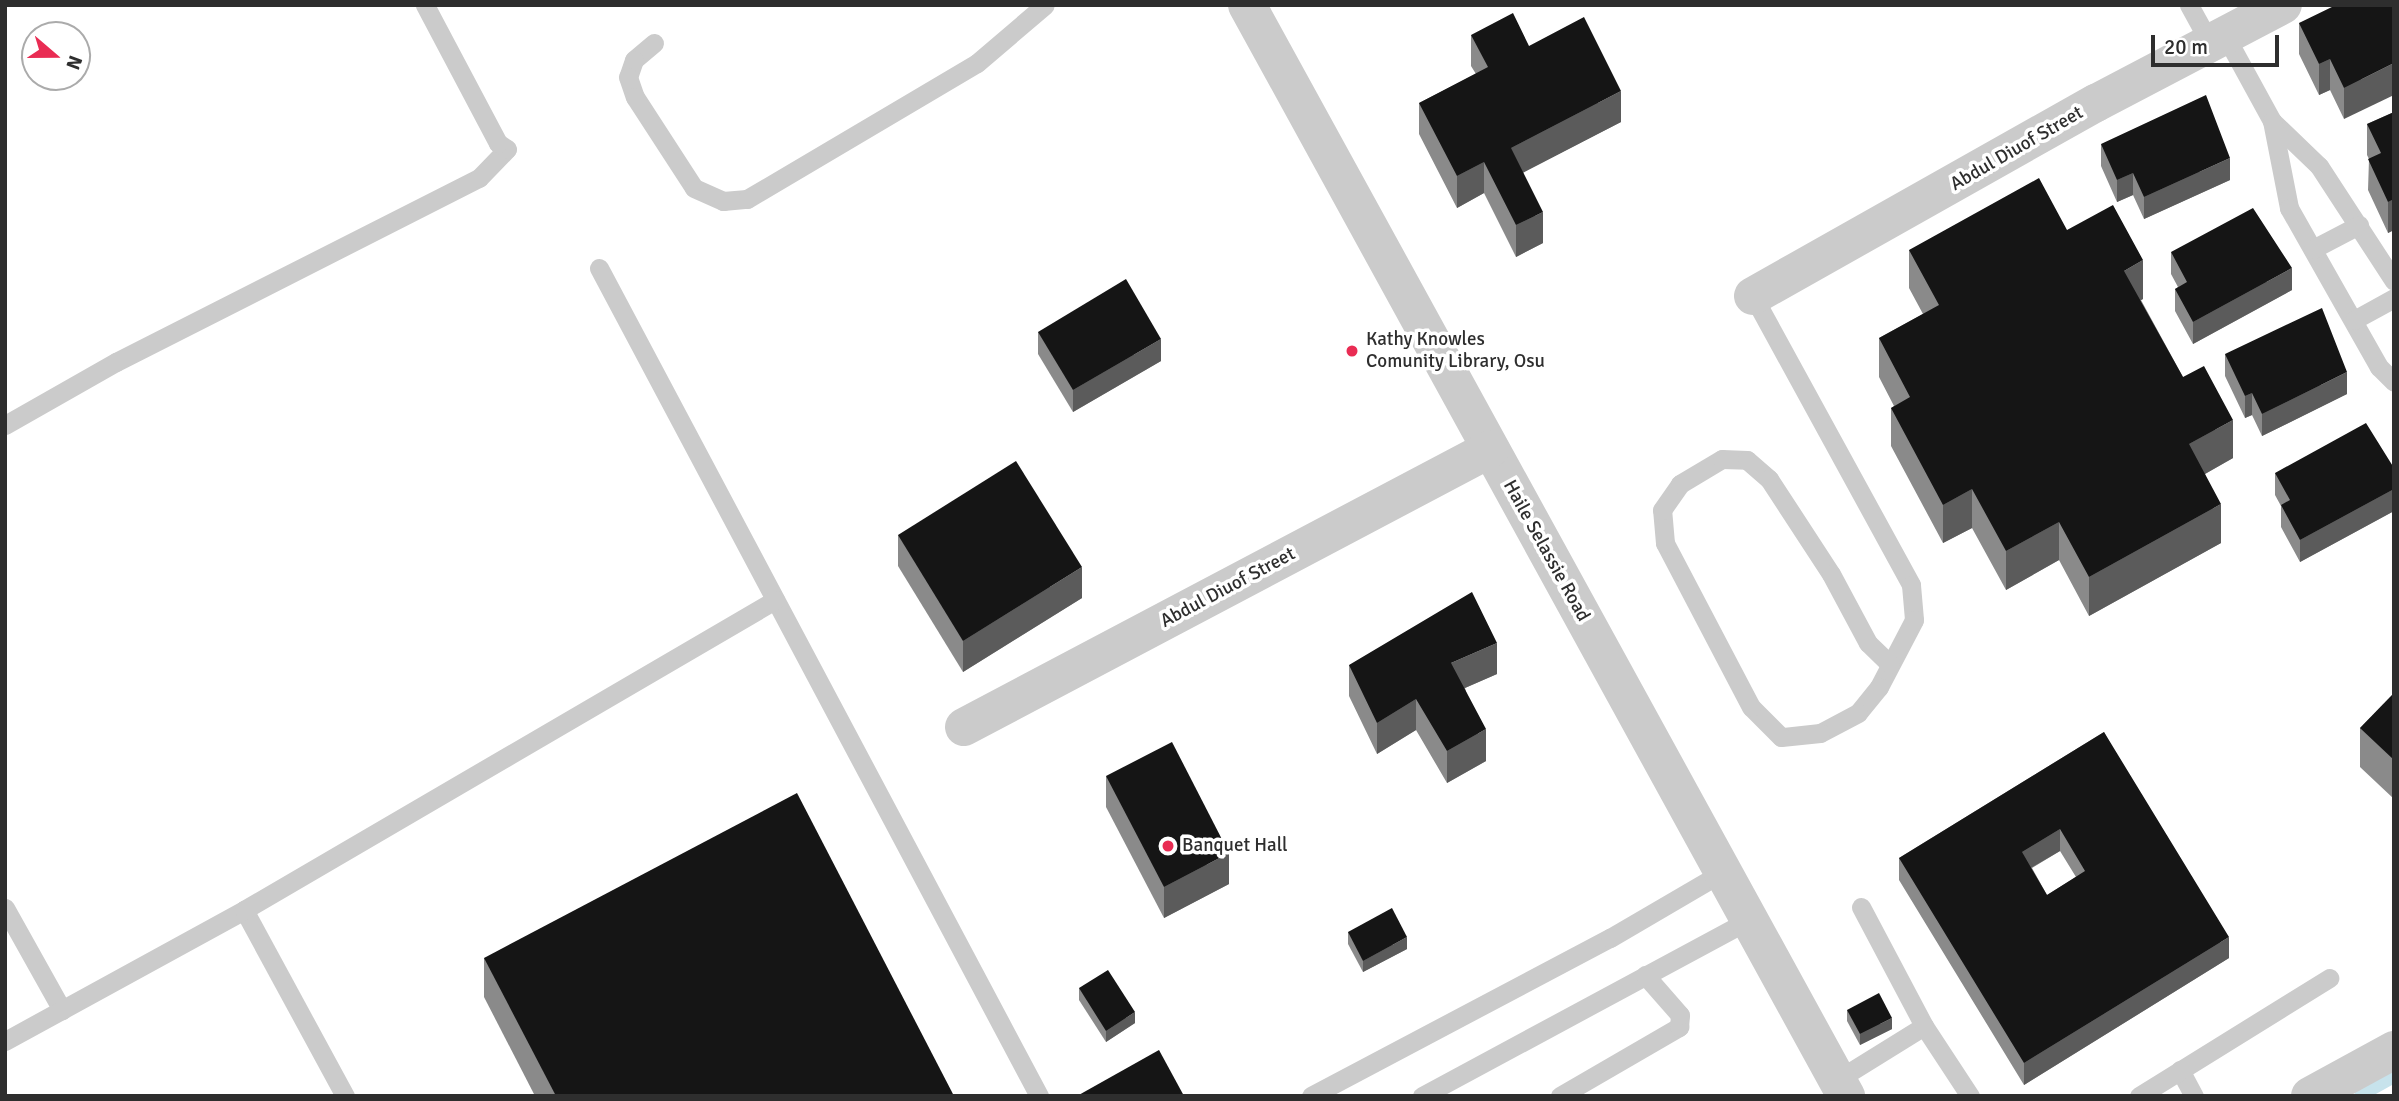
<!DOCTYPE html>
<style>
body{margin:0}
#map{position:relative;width:2399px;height:1101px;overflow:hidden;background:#fff;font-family:Signika,sans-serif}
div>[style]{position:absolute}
.stream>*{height:12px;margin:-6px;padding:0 6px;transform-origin:6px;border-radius:6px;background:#c7e3ec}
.lane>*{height:19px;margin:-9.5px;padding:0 9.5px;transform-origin:9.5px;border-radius:9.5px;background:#cbcbcb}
.street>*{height:38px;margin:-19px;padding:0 19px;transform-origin:19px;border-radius:19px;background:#cbcbcb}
.wall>*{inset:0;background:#8a8a8a}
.shaded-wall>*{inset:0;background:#5b5b5b}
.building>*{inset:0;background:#151515}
.dots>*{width:19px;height:19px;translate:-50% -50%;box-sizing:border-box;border:4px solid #fff;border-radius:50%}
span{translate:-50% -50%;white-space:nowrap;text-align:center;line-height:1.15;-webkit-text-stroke:7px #fff;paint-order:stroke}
.street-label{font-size:19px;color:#2e2e2e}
.poi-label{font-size:19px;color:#2e2e2e}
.left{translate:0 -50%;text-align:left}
.frame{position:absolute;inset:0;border:7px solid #2e2e2e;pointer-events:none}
.north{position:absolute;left:21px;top:21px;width:70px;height:70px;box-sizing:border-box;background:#fff;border:2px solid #ababab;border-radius:50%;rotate:110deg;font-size:19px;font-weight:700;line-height:28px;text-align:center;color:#2e2e2e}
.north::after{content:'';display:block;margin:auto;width:24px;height:32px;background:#e92c53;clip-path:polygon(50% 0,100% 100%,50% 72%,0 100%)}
.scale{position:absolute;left:2151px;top:35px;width:128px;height:32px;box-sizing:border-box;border:4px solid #2e2e2e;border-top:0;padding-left:9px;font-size:21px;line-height:24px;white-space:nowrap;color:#2e2e2e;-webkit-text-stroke:5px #fff;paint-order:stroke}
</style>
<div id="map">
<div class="stream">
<div style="left:2360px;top:1096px;width:39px;rotate:-29deg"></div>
</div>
<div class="lane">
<div style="left:2189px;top:5px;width:46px;rotate:61.2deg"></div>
<div style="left:2226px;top:37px;width:96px;rotate:61.3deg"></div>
<div style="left:2272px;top:121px;width:65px;rotate:43.8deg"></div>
<div style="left:2319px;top:166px;width:137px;rotate:56.9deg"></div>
<div style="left:654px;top:43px;width:26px;rotate:140deg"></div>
<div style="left:634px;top:60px;width:18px;rotate:109deg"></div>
<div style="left:628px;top:77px;width:21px;rotate:71deg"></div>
<div style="left:635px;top:97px;width:108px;rotate:57deg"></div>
<div style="left:694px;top:188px;width:32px;rotate:24deg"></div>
<div style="left:723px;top:201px;width:24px;rotate:-5deg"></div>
<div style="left:747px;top:199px;width:267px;rotate:-30.6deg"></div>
<div style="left:977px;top:63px;width:89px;rotate:-40.5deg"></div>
<div style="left:2272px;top:121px;width:89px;rotate:78.9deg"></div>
<div style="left:2289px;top:208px;width:183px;rotate:60.5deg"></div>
<div style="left:2379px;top:367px;width:21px;rotate:45deg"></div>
<div style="left:2313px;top:249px;width:52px;rotate:-27.6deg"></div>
<div style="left:599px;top:268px;width:938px;rotate:62.01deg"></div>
<div style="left:1753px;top:296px;width:329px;rotate:61.3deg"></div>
<div style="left:1911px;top:585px;width:35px;rotate:85deg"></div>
<div style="left:1914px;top:620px;width:76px;rotate:117.6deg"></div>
<div style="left:1879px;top:687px;width:33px;rotate:129deg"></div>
<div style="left:1858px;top:713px;width:43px;rotate:152.2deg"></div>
<div style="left:1820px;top:733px;width:39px;rotate:174deg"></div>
<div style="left:1781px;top:737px;width:42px;rotate:-135deg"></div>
<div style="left:1751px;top:707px;width:185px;rotate:-117.7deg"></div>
<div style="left:1665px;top:543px;width:33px;rotate:-95deg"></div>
<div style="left:1662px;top:510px;width:32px;rotate:-55deg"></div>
<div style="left:1680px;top:484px;width:49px;rotate:-30.8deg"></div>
<div style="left:1722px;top:459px;width:25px;rotate:2deg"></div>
<div style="left:1747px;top:460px;width:29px;rotate:41deg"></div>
<div style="left:1769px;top:479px;width:113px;rotate:56.9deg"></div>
<div style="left:1831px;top:574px;width:78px;rotate:61.8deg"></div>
<div style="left:1868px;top:643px;width:30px;rotate:44deg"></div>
<div style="left:2354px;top:320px;width:46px;rotate:-28.8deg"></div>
<div style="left:5px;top:425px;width:128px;rotate:-29.6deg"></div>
<div style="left:116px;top:362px;width:407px;rotate:-26.9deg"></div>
<div style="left:479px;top:178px;width:40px;rotate:-46deg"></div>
<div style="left:507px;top:149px;width:11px;rotate:-146deg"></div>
<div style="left:498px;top:143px;width:156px;rotate:-117.9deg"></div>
<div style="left:1861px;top:907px;width:135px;rotate:62.1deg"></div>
<div style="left:5px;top:908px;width:117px;rotate:60.8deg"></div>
<div style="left:244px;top:910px;width:212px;rotate:61.5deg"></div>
<div style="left:5px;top:1041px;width:273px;rotate:-28.7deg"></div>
<div style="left:244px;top:910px;width:615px;rotate:-30.28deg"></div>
<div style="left:2180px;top:1070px;width:30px;rotate:62deg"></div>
<div style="left:1837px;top:1080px;width:102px;rotate:-31.8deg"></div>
<div style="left:1924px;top:1026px;width:84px;rotate:56.7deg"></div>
<div style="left:1311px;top:1096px;width:338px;rotate:-27.9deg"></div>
<div style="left:1610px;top:938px;width:131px;rotate:-30.3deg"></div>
<div style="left:1422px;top:1096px;width:371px;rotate:-28.3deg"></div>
<div style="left:1560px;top:1096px;width:138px;rotate:-30.1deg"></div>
<div style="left:1679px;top:1027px;width:12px;rotate:-85deg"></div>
<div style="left:1680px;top:1015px;width:53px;rotate:-131.2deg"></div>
<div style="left:2139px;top:1096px;width:224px;rotate:-31.8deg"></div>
</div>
<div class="street">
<div style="left:1247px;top:5px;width:1245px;rotate:61.23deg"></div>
<div style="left:1753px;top:296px;width:394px;rotate:-29.4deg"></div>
<div style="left:2096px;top:103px;width:211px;rotate:-27.7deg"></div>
<div style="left:964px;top:727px;width:595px;rotate:-27.86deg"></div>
<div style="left:2310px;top:1096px;width:96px;rotate:-28.7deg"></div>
</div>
<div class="wall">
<div style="clip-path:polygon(2394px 5px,2344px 119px,2330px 90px,2319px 95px,2299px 54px,2299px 23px)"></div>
<div style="clip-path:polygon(1471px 35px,1529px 46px,1621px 122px,1523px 172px,1543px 243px,1516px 257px,1484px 193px,1457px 208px,1419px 134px,1419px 103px,1476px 74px,1471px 66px)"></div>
<div style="clip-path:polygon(2394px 112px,2394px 230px,2388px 233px,2368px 190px,2369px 159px,2367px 155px,2367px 124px)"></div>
<div style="clip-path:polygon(2101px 144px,2230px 180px,2144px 219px,2133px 195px,2117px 202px,2101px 166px)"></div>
<div style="clip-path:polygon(2067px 230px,2143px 299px,2141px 300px,2183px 377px,2233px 458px,2205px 474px,2221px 543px,2089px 616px,2059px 560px,2006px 590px,1972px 528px,1943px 543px,1891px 446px,1891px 408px,1894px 406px,1879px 377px,1879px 338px,1923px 314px,1909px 288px,1909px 250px)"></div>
<div style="clip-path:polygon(2171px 252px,2292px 290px,2193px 344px,2175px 311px,2175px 289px,2178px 287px,2171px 274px)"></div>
<div style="clip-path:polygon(1038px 332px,1161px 361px,1073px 412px,1038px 354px)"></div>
<div style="clip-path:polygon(2225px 354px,2347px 394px,2262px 436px,2252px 415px,2245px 418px,2225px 376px)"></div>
<div style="clip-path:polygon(2394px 468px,2394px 511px,2300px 562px,2281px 527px,2281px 506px,2275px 495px,2275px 473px)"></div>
<div style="clip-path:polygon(898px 535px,1082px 598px,963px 672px,898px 566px)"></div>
<div style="clip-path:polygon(1349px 665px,1497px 674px,1465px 688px,1486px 761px,1447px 783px,1416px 730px,1377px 754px,1349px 696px)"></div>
<div style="clip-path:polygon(2394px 693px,2394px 799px,2360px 767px,2360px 728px)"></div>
<div style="clip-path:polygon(evenodd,2104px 732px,2229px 958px,2024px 1085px,1899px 880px,1899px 858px,2104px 732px,2060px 851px,2076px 877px,2047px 895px,2032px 868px,2060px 851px)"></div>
<div style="clip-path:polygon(1106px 776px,1229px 884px,1164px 918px,1106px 807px)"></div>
<div style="clip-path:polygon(1348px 932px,1407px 949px,1363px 972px,1348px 944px)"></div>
<div style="clip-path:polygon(484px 958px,954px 1096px,535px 1096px,484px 997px)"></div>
<div style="clip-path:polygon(1079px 988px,1135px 1023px,1106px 1042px,1079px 1000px)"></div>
<div style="clip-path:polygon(1847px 1010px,1892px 1029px,1860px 1045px,1847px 1021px)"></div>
</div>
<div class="shaded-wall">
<div style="clip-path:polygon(2330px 59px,2330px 90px,2319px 95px,2319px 64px)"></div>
<div style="clip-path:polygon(2394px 63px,2394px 95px,2344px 119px,2344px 88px)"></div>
<div style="clip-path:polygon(1621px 91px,1621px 122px,1511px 179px,1511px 148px)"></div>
<div style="clip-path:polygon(2230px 158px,2230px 180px,2144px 219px,2144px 197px)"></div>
<div style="clip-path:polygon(1484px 162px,1484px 193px,1457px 208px,1457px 176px)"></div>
<div style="clip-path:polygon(2133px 173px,2133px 195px,2117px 202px,2117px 180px)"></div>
<div style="clip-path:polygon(2394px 199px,2394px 230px,2388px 233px,2388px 202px)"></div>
<div style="clip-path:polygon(1543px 212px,1543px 243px,1516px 257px,1516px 225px)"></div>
<div style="clip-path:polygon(2143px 260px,2143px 299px,2124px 309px,2124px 271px)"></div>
<div style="clip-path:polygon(2292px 268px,2292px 290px,2193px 344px,2193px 322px)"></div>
<div style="clip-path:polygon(1161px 339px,1161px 361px,1073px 412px,1073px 390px)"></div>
<div style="clip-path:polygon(2347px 372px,2347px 394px,2262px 436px,2262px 414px)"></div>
<div style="clip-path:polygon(2252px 393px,2252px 415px,2245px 418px,2245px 396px)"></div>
<div style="clip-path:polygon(2233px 420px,2233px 458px,2189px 483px,2189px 444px)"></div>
<div style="clip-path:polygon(1972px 489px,1972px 528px,1943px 543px,1943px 505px)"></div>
<div style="clip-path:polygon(2394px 489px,2394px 511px,2300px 562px,2300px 540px)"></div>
<div style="clip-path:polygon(2221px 504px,2221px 543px,2089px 616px,2089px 577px)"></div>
<div style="clip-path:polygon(2059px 522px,2059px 560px,2006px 590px,2006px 551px)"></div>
<div style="clip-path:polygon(1082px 567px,1082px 598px,963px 672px,963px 641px)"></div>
<div style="clip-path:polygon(1497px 643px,1497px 674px,1451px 694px,1451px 663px)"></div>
<div style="clip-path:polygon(1416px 699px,1416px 730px,1377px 754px,1377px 723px)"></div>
<div style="clip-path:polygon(1486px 729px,1486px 761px,1447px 783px,1447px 751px)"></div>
<div style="clip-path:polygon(2060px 829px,2060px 851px,2022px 873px,2022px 852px)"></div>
<div style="clip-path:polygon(1229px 853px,1229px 884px,1164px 918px,1164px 887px)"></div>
<div style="clip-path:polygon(1407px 937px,1407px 949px,1363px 972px,1363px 961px)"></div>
<div style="clip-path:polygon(2229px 937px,2229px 958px,2024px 1085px,2024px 1063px)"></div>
<div style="clip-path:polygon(1135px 1012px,1135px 1023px,1106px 1042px,1106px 1031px)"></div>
<div style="clip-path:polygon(1892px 1018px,1892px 1029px,1860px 1045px,1860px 1034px)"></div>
</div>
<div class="building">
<div style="clip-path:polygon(2336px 5px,2394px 5px,2394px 63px,2344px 88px,2330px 59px,2319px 64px,2299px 23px)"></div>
<div style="clip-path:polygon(1513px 13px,1529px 46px,1584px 17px,1621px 91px,1511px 148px,1543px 212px,1516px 225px,1484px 162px,1457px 176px,1419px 103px,1488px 67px,1471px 35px)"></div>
<div style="clip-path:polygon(2206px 95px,2230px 158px,2144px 197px,2133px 173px,2117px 180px,2101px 144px)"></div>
<div style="clip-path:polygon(2394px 112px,2394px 199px,2388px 202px,2368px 159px,2381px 153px,2367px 124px)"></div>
<div style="clip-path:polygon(2039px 178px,2067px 230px,2113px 205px,2143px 260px,2124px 271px,2183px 377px,2204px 366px,2233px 420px,2189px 444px,2221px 504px,2089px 577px,2059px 522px,2006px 551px,1972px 489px,1943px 505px,1891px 408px,1910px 397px,1879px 338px,1939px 305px,1909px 250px)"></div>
<div style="clip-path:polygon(2253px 208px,2292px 268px,2193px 322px,2175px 289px,2187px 282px,2171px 252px)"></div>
<div style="clip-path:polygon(1126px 279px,1161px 339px,1073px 390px,1038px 332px)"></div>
<div style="clip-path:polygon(2322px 308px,2347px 372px,2262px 414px,2252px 393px,2245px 396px,2225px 354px)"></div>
<div style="clip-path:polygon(2366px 423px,2394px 468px,2394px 489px,2300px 540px,2281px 505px,2290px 500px,2275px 473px)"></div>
<div style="clip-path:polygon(1016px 461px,1082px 567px,963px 641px,898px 535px)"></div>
<div style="clip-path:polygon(1472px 592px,1497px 643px,1451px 663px,1486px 729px,1447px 751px,1416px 699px,1377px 723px,1349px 665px)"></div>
<div style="clip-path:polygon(2394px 693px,2394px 760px,2360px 728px)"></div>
<div style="clip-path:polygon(evenodd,2104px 732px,2229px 937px,2024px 1063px,1899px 858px,2104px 732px,2060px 829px,2085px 871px,2047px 895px,2022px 852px,2060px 829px)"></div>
<div style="clip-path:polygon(1172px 742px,1229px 853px,1164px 887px,1106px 776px)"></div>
<div style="clip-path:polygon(797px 793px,954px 1096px,556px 1096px,484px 958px)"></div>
<div style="clip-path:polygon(1392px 908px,1407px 937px,1363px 961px,1348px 932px)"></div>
<div style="clip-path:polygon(1108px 970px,1135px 1012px,1106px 1031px,1079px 988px)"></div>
<div style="clip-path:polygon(1879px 993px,1892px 1018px,1860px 1034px,1847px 1010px)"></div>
<div style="clip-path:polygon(1159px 1050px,1184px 1096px,1077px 1096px)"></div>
</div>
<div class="dots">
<div style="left:1352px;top:351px;background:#e92c53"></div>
<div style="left:1168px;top:846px;background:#e92c53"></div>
</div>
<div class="street-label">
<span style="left:2017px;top:149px;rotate:-30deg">Abdul Diuof Street</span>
<span style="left:1546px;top:551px;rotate:61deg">Haile Selassie Road</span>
<span style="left:1228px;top:588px;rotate:-28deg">Abdul Diuof Street</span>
</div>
<div class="poi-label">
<span class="left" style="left:1366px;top:351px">Kathy Knowles<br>Comunity Library, Osu</span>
<span class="left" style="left:1182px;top:846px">Banquet Hall</span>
</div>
<div class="frame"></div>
<div class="north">N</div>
<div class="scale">20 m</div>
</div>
